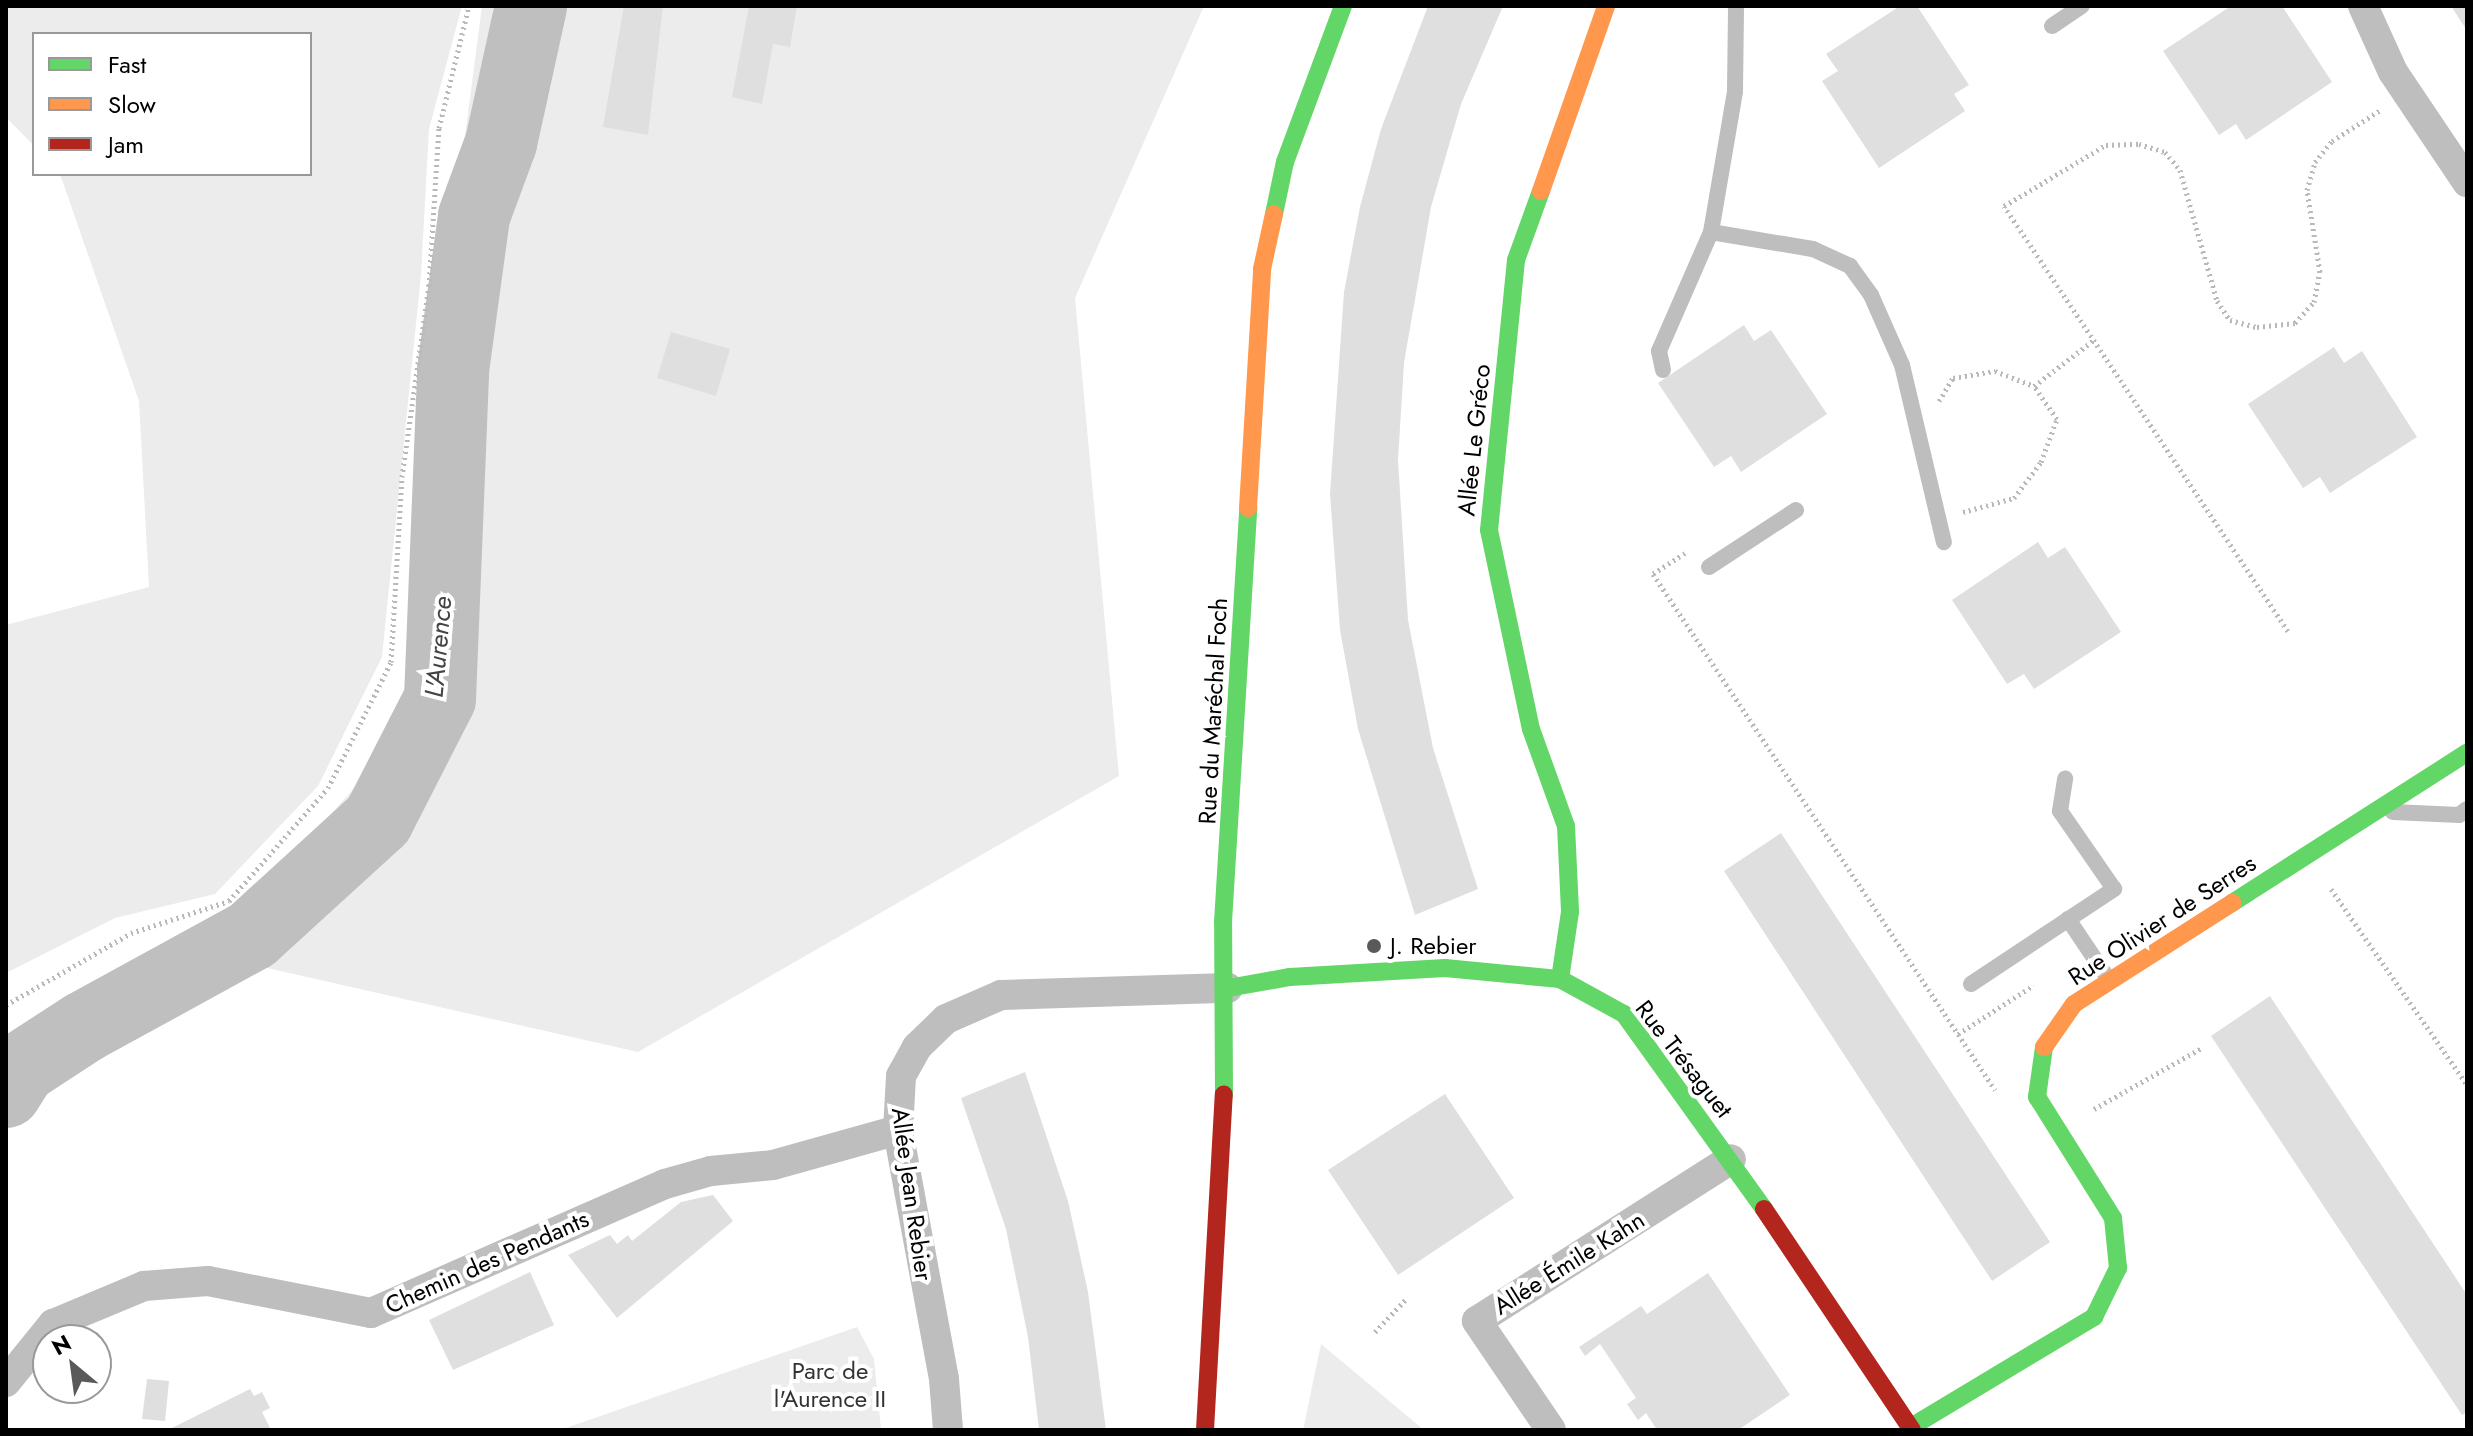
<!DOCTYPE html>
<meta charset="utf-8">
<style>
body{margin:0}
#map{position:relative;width:2473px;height:1436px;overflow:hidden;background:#fff;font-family:Jost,sans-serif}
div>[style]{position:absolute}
.green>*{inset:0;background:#ececec}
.river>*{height:72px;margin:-36px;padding:0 36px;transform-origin:36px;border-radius:36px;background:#bfbfbf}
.building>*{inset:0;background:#dfdfdf}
.path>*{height:5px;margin-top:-2.5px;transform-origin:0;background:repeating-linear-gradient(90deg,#b9b9b9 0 2px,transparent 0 6px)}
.lane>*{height:16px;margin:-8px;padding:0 8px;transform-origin:8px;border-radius:8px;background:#bebebe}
.street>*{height:30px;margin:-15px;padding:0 15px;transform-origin:15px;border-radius:15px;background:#bebebe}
.fast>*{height:18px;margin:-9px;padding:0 9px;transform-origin:9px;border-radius:9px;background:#63d668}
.slow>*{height:18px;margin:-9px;padding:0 9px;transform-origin:9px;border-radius:9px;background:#ff974d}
.jam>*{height:18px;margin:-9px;padding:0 9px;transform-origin:9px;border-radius:9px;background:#b3261e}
.dots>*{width:22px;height:22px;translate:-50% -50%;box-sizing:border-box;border:4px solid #fff;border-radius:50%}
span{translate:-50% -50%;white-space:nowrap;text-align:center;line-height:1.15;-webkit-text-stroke:8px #fff;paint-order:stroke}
.street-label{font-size:24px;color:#000}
.poi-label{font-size:24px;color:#000}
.left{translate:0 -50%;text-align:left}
.park-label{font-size:24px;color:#333}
.water-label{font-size:26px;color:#444;font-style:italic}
.frame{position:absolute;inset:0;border:8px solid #000;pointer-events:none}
.legend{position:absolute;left:32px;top:32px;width:280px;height:144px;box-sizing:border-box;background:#fff;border:2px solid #999;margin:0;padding:10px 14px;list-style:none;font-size:24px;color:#000}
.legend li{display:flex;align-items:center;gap:16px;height:40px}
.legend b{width:40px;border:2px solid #999}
.north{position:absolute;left:32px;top:1324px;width:80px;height:80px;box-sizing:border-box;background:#fff;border:2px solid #999;border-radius:50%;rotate:331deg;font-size:22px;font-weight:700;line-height:32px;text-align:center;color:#000}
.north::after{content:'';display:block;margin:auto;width:28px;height:36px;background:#595959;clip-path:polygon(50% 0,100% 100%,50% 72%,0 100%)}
</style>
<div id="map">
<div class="green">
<div style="clip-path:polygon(6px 6px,462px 6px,429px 129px,421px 275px,382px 657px,318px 786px,215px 894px,115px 918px,6px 973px,6px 625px,149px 587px,139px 401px,60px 174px,310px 174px,310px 34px,34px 34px,34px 146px,6px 117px)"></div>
<div style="clip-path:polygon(482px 6px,1204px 6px,1075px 298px,1119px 776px,638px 1052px,206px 954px,373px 767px,418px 670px,453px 229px)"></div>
<div style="clip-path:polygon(857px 1327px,874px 1359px,881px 1430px,560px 1430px)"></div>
<div style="clip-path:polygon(1321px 1344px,1424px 1430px,1303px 1430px)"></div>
</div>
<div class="river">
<div style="left:6px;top:1092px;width:28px;rotate:-58deg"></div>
<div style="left:21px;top:1068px;width:75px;rotate:-33.1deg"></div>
<div style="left:84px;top:1027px;width:192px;rotate:-28.7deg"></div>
<div style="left:252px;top:935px;width:171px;rotate:-42.4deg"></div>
<div style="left:378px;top:820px;width:136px;rotate:-62.9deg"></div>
<div style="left:440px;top:699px;width:329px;rotate:-87.7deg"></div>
<div style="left:453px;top:370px;width:155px;rotate:-82.2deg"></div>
<div style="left:474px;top:216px;width:78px;rotate:-69.7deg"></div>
<div style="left:501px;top:143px;width:140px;rotate:-77.6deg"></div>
</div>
<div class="building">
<div style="clip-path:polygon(624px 6px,663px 6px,648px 135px,603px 127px)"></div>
<div style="clip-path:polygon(749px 6px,797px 6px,790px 47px,773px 44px,762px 104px,732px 97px)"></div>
<div style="clip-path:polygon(1428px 6px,1503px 6px,1461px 104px,1431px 207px,1404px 363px,1398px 460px,1408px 620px,1433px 748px,1478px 889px,1415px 915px,1358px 729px,1340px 630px,1330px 494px,1344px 292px,1360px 207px,1381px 129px)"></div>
<div style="clip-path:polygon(1900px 6px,1917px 6px,1969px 85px,1954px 94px,1965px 111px,1879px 168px,1822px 81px,1838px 71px,1826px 54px)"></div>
<div style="clip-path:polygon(2231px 6px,2282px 6px,2332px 82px,2246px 140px,2236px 124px,2219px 135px,2163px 51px)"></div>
<div style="clip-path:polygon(2451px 6px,2467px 6px,2467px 30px,2462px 23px)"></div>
<div style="clip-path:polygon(1744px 325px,1754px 341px,1771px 330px,1827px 414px,1741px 472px,1731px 456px,1714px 467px,1658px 383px)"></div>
<div style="clip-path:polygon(671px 332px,730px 349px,716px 396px,657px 378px)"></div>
<div style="clip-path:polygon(2334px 347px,2344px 363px,2362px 351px,2417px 437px,2330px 493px,2320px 477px,2303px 488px,2248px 404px)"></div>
<div style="clip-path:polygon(2038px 542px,2048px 558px,2065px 547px,2121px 632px,2034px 689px,2024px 674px,2007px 684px,1952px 600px)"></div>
<div style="clip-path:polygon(1781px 833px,2050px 1242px,1992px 1281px,1724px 871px)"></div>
<div style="clip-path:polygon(2270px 996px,2467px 1295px,2467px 1412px,2462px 1415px,2211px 1036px)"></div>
<div style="clip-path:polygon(1025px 1072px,1068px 1201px,1088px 1292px,1106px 1430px,1039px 1430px,1028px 1337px,1006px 1229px,961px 1098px)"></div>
<div style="clip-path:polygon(1445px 1094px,1514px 1198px,1398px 1275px,1328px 1170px)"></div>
<div style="clip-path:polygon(713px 1195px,733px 1221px,617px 1318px,568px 1255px,610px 1235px,617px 1244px,628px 1235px,632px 1241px,681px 1202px)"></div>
<div style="clip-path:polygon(530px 1272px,554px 1325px,453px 1370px,429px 1320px)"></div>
<div style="clip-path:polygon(1708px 1273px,1790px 1395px,1738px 1430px,1657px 1430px,1646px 1413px,1638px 1420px,1627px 1404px,1636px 1398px,1600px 1344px,1585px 1356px,1579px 1347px,1641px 1306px,1647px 1314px)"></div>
<div style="clip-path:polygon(147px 1379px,169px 1381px,165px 1421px,142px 1419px)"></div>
<div style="clip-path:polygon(250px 1389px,254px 1396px,262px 1392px,270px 1408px,262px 1412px,271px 1430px,168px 1430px)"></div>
</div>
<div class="path">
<div style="left:1939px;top:401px;width:27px;rotate:-59deg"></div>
<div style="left:1953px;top:378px;width:43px;rotate:-9.5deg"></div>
<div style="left:1995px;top:371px;width:42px;rotate:21deg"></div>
<div style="left:2034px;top:386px;width:76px;rotate:-37.5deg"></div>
<div style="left:1963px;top:512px;width:53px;rotate:-15.4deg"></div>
<div style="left:2014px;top:498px;width:45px;rotate:-53.1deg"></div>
<div style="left:2041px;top:462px;width:46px;rotate:-69.6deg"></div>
<div style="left:2057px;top:419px;width:40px;rotate:-124.9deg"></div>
<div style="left:1685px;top:553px;width:38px;rotate:147deg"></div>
<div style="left:1653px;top:574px;width:619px;rotate:56.46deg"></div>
<div style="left:2288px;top:631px;width:511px;rotate:-123.75deg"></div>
<div style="left:2004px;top:206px;width:119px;rotate:-30.9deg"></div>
<div style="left:2106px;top:145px;width:33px;rotate:-2deg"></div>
<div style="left:2139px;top:144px;width:27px;rotate:17deg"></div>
<div style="left:2165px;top:152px;width:23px;rotate:50deg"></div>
<div style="left:2180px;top:170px;width:136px;rotate:74.2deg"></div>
<div style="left:2217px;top:301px;width:23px;rotate:56deg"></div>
<div style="left:2230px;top:320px;width:28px;rotate:15deg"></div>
<div style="left:2257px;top:327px;width:38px;rotate:-6deg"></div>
<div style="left:2295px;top:323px;width:28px;rotate:-48deg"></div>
<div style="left:2314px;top:302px;width:31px;rotate:-79deg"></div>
<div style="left:2320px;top:272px;width:83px;rotate:-99deg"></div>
<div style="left:2307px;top:190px;width:29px;rotate:-74deg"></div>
<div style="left:2315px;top:162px;width:27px;rotate:-51deg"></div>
<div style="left:2332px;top:141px;width:56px;rotate:-32.6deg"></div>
<div style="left:2331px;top:889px;width:239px;rotate:55.2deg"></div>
<div style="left:6px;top:1005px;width:144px;rotate:-29.9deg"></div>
<div style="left:131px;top:933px;width:103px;rotate:-18.1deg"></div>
<div style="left:229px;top:901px;width:150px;rotate:-48.8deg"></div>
<div style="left:328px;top:788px;width:141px;rotate:-63.4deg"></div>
<div style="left:391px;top:662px;width:185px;rotate:-86.6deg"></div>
<div style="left:402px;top:477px;width:193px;rotate:-82deg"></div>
<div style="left:429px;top:286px;width:158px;rotate:-86.4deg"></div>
<div style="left:439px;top:128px;width:126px;rotate:-76.2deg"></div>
<div style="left:1958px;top:1034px;width:90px;rotate:-32.8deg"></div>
<div style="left:2094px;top:1109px;width:124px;rotate:-29.5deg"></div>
<div style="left:1375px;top:1332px;width:44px;rotate:-46.8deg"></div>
</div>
<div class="lane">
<div style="left:2052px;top:26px;width:36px;rotate:-34deg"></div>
<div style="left:1711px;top:232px;width:103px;rotate:9.5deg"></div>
<div style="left:1813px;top:249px;width:41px;rotate:24.7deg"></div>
<div style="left:1850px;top:266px;width:36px;rotate:54deg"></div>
<div style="left:1871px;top:295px;width:77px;rotate:66.1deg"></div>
<div style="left:1902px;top:365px;width:182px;rotate:76.7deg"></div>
<div style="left:1663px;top:370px;width:19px;rotate:-102deg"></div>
<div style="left:1659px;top:351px;width:130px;rotate:-66.4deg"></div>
<div style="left:1711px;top:232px;width:143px;rotate:-80.3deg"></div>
<div style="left:1735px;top:91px;width:85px;rotate:-89.3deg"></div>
<div style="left:1709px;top:567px;width:104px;rotate:-33.2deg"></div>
<div style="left:2393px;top:812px;width:66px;rotate:2.6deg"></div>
<div style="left:2459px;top:815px;width:10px;rotate:-37deg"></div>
<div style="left:2068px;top:919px;width:73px;rotate:56.1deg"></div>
<div style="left:1971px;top:984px;width:172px;rotate:-33.6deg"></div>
<div style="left:2114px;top:889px;width:95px;rotate:-124.7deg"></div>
<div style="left:2060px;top:811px;width:33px;rotate:-81deg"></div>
</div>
<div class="street">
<div style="left:2363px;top:6px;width:72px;rotate:65.6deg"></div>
<div style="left:2393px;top:72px;width:133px;rotate:56.1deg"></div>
<div style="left:6px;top:1382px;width:75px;rotate:-51deg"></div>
<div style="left:53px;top:1324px;width:99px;rotate:-22.7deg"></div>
<div style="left:144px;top:1286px;width:64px;rotate:-4.5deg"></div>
<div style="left:208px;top:1281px;width:166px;rotate:11.1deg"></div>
<div style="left:371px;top:1313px;width:321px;rotate:-23.7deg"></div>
<div style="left:665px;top:1184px;width:48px;rotate:-15.8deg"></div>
<div style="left:711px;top:1171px;width:62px;rotate:-5.5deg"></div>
<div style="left:773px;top:1165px;width:130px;rotate:-15.6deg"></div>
<div style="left:948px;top:1430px;width:51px;rotate:-94.5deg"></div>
<div style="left:944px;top:1379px;width:253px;rotate:-100.5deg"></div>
<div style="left:898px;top:1130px;width:54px;rotate:-86.8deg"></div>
<div style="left:901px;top:1076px;width:33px;rotate:-61deg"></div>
<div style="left:917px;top:1047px;width:40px;rotate:-44deg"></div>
<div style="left:946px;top:1019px;width:60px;rotate:-23.6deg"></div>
<div style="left:1001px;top:995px;width:227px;rotate:-1.8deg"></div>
<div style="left:1551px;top:1430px;width:132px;rotate:-124.2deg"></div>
<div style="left:1477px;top:1321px;width:301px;rotate:-32.5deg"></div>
</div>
<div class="fast">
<div style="left:1541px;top:191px;width:73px;rotate:109.9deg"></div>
<div style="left:1516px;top:260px;width:271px;rotate:95.7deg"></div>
<div style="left:1489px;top:530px;width:203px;rotate:78.1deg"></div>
<div style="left:1531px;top:729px;width:103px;rotate:70.2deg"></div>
<div style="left:1566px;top:826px;width:86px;rotate:87.3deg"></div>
<div style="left:1570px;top:912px;width:68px;rotate:98.5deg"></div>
<div style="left:1274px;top:214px;width:53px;rotate:-78.1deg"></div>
<div style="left:1285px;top:162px;width:166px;rotate:-69.6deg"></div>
<div style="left:2232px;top:903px;width:279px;rotate:-32.6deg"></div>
<div style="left:1228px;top:988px;width:63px;rotate:-10.1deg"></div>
<div style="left:1290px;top:977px;width:155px;rotate:-3.3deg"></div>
<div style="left:1445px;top:968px;width:116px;rotate:5.5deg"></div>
<div style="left:1560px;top:979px;width:73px;rotate:28.7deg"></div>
<div style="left:1624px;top:1014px;width:240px;rotate:54.3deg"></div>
<div style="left:1224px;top:1095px;width:173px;rotate:-90.3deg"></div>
<div style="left:1223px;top:922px;width:415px;rotate:-86.5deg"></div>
<div style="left:1911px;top:1427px;width:214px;rotate:-31deg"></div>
<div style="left:2094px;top:1317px;width:55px;rotate:-63.9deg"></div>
<div style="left:2118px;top:1268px;width:50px;rotate:-95.7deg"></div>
<div style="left:2113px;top:1218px;width:143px;rotate:-122.1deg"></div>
<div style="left:2037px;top:1097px;width:50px;rotate:-82deg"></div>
</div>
<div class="slow">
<div style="left:1541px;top:191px;width:196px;rotate:-70.6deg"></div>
<div style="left:1248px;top:508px;width:239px;rotate:-86.6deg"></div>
<div style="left:1262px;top:269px;width:56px;rotate:-77.7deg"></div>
<div style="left:2044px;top:1047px;width:52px;rotate:-55.1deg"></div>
<div style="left:2074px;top:1004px;width:188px;rotate:-32.6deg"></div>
</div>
<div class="jam">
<div style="left:1764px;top:1209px;width:266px;rotate:56.2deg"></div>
<div style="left:1205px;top:1430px;width:336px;rotate:-86.8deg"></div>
</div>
<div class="dots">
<div style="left:1374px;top:946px;background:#595959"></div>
</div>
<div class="street-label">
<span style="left:1474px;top:440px;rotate:-84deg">Allée Le Gréco</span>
<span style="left:1213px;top:711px;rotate:-87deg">Rue du Maréchal Foch</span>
<span style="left:2162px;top:920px;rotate:-33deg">Rue Olivier de Serres</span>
<span style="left:1684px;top:1059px;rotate:52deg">Rue Trésaguet</span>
<span style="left:912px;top:1194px;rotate:82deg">Allée Jean Rebier</span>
<span style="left:487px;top:1262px;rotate:-24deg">Chemin des Pendants</span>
<span style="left:1569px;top:1263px;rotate:-32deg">Allée Émile Kahn</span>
</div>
<div class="poi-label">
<span class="left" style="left:1390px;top:946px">J. Rebier</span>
</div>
<div class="park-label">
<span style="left:830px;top:1385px">Parc de<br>l'Aurence II</span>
</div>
<div class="water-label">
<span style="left:439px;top:647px;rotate:-85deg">L'Aurence</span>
</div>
<div class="frame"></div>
<ul class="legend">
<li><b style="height:10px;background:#63d668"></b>Fast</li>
<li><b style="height:10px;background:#ff974d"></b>Slow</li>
<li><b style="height:10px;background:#b3261e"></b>Jam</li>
</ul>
<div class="north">N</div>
</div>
